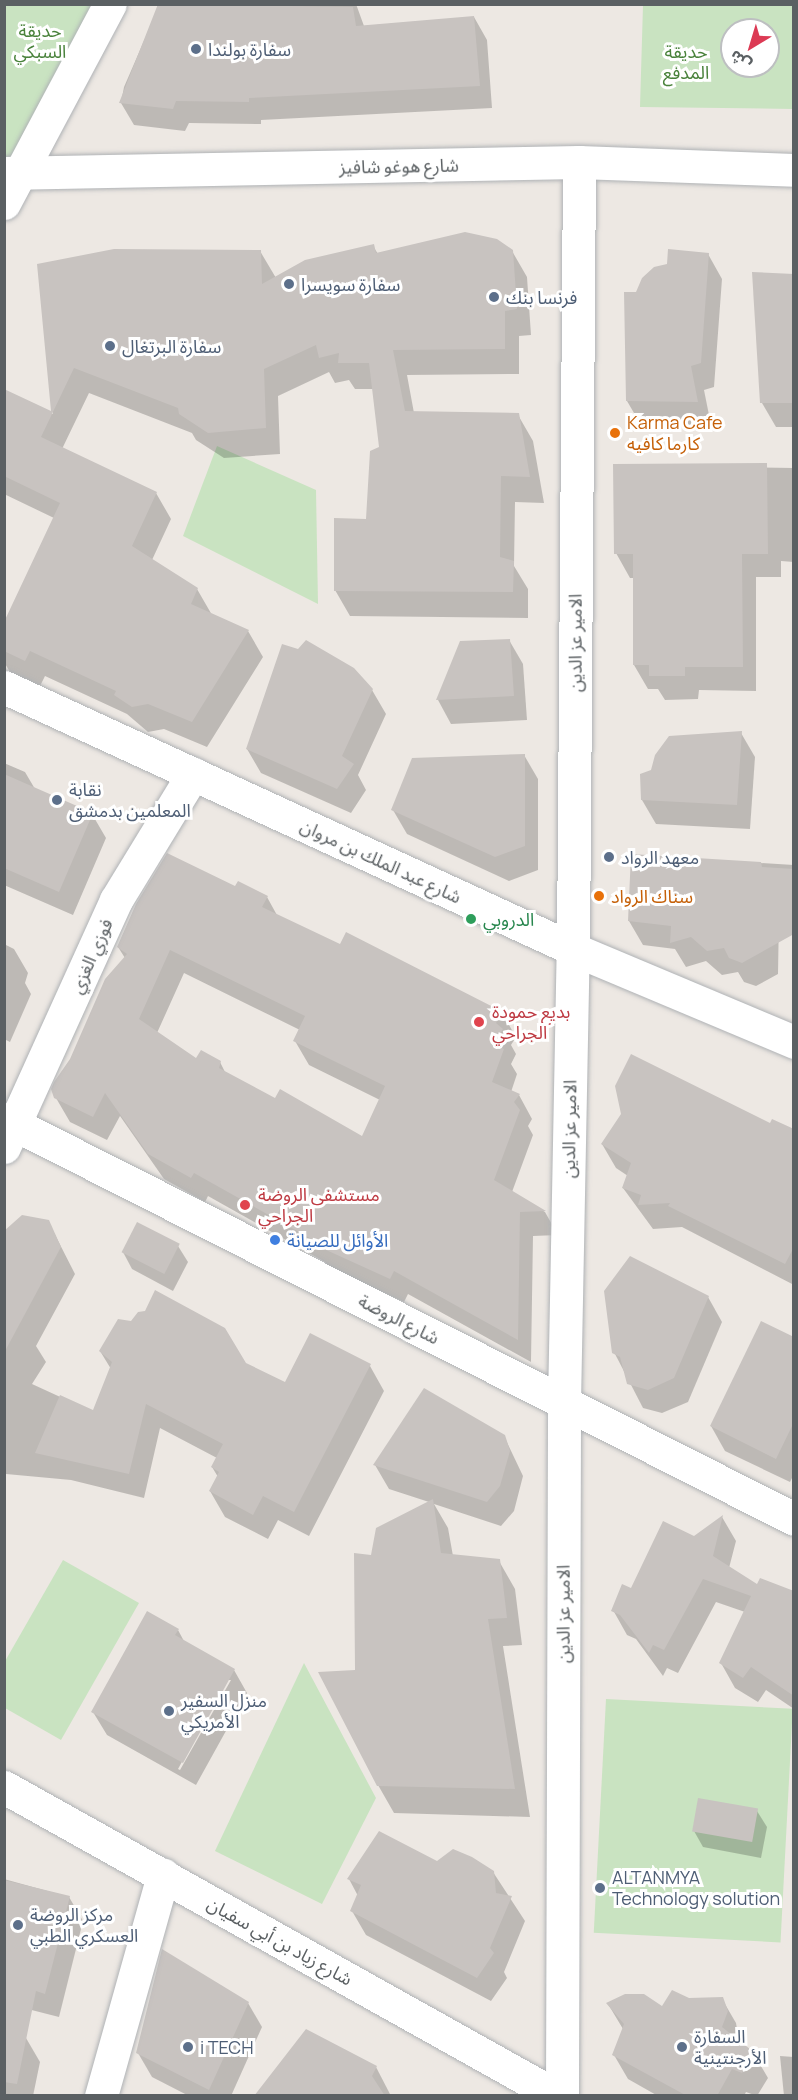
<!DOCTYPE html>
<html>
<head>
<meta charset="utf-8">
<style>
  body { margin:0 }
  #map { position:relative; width:798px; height:2100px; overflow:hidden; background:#ede8e3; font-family:Manrope,"Noto Sans Arabic",sans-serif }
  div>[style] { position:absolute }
  .green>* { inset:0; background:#c9e3c1; transform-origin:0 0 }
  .shadow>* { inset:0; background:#0003 }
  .building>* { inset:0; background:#c8c3c0; transform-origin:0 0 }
  .roads { filter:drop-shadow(0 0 2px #afb2b5) drop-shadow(0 0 2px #afb2b5) }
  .minor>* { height:33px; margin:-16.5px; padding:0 16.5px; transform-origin:16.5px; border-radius:16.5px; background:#fff }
  .tertiary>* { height:33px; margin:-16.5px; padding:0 16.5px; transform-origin:16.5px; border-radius:16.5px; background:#fff }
  .secondary>* { height:33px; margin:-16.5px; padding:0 16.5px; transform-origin:16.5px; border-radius:16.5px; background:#fff }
  .dots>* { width:16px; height:16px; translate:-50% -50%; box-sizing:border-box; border:3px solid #fff; border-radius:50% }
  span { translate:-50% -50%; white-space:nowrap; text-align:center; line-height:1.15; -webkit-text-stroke:6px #fff; paint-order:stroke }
  .park-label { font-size:18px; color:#49823b }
  .service-label { font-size:18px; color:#4e5e75 }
  .left { translate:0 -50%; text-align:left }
  .street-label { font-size:18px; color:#5b6063 }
  .food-label { font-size:18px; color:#c56008 }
  .leisure-label { font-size:18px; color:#27864d }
  .health-label { font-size:18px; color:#be3a42 }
  .shop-label { font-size:18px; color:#366cbe }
  .frame { position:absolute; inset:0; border:6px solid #5b6063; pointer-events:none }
  .north { position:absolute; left:720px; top:18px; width:60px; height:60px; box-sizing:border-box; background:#fff; border:2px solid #bdbfc1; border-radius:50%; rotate:218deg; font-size:16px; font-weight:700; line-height:24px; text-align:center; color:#5b6063 }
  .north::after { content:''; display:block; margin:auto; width:21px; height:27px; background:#dc3a54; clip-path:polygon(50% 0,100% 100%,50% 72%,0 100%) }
</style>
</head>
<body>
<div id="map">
  <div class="green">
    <div style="clip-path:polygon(5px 5px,101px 5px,19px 160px,5px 161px)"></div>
    <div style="clip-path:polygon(evenodd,643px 5px,793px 5px,793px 109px,640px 107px,643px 5px,732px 30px,768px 30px,768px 66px,732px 66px,732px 30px)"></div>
    <div style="clip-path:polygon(217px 446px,316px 490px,318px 604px,183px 536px)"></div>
    <div style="clip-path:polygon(63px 1560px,139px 1603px,61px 1740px,5px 1708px,4px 1663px)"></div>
    <div style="clip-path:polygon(304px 1663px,376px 1798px,322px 1904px,215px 1851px)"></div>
    <div style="left:606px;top:1699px;width:187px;height:234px;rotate:3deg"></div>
  </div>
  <div class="shadow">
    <div style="clip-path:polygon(160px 4px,356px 4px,364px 26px,474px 17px,487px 40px,492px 108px,261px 120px,261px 124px,189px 123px,185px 131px,134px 125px,121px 103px,124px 87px)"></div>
    <div style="clip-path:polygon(373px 246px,378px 254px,512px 251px,527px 277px,531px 335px,519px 336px,519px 374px,407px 375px,414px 413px,518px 415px,533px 441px,544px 503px,515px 502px,514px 566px,528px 589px,528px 618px,350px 616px,335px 590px,367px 520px,381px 448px,374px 389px,355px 389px,349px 380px,335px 383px,329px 372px,278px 396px,280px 454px,224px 458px,196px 440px,192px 433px,89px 393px,62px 449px,156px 493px,171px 519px,152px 560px,197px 589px,212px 615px,248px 631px,263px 657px,207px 747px,164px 729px,148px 732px,127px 714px,45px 676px,40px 686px,10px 672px,4px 662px,4px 625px,54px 518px,4px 494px,4px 391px,53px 414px,39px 265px,260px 251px,276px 278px)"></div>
    <div style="clip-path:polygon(708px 254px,722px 279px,714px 387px,704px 390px,711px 425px,641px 425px,627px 401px,637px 293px)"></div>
    <div style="clip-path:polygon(794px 276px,794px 427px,776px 427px,762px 403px)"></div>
    <div style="clip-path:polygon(615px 465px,794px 468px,794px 562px,781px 561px,781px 577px,756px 577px,756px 691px,699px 690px,698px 699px,665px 700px,658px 689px,648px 689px,634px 665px,634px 578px,630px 578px,616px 553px)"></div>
    <div style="clip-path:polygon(509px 640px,523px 664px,527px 720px,451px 724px,438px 700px,461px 643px)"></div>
    <div style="clip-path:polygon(372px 690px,386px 714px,358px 775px,366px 790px,351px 813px,261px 773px,247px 749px)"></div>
    <div style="clip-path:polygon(741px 733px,755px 757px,750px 829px,656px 824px,642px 800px)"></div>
    <div style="clip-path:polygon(524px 755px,538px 779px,538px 870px,509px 881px,407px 834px,393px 810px)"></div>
    <div style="clip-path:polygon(4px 763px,25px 772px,35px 789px,92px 814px,106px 838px,73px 915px,4px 885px)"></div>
    <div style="clip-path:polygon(633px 855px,794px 865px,794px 915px,779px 916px,778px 974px,756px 986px,744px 982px,738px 972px,722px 975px,706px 961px,686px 967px,675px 949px,643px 945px,629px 921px)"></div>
    <div style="clip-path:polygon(evenodd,236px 888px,267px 897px,278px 917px,341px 946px,347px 934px,502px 1013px,516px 1037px,511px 1045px,516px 1054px,511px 1064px,517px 1074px,511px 1092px,519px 1095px,532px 1119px,528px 1126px,533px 1135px,512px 1192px,545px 1212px,558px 1235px,533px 1236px,531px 1362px,408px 1294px,404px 1302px,329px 1268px,325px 1262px,208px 1196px,205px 1202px,164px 1179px,120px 1116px,107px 1140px,70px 1122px,56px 1098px,125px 958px,118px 947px,236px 888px,184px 973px,300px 1030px,295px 1041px,309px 1065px,380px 1100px,363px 1138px,276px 1100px,226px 1074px,220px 1062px,196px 1060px,157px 1033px,184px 973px)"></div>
    <div style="clip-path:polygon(4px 944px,14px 949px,28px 973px,25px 983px,31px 994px,10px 1042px,4px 1039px)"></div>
    <div style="clip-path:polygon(770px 1125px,794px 1131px,794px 1285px,682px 1227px,653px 1229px,623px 1188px,628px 1176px,616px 1168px,602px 1144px)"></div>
    <div style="clip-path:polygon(48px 1221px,75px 1274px,36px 1346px,46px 1362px,32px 1384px,93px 1412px,111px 1369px,100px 1351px,245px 1364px,286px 1384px,370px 1366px,384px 1391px,309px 1536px,278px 1520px,268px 1539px,225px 1517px,210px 1491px,218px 1477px,212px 1467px,217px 1458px,160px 1428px,144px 1498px,71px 1480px,6px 1474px,4px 1477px,4px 1228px,7px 1231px)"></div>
    <div style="clip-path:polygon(178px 1246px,188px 1262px,173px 1291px,132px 1269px,123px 1252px)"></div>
    <div style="clip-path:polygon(631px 1258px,708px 1297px,722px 1322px,688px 1402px,662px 1413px,643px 1408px,614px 1352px)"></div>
    <div style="clip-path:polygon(794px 1344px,794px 1474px,790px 1482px,725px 1451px,711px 1426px)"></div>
    <div style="clip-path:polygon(504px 1436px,523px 1476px,514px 1511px,501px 1526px,434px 1504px,448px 1528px,453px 1556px,499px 1561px,515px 1589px,522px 1645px,503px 1646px,530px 1817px,394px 1813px,378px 1785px,356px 1672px,372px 1557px,429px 1502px,389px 1489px,375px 1465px)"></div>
    <div style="clip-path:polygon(722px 1517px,736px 1541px,729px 1568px,758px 1586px,794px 1592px,794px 1709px,766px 1690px,758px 1702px,735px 1688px,721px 1663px,745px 1612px,716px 1602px,678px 1673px,667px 1668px,663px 1676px,636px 1639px,627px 1635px,613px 1610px,631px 1590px)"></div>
    <div style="clip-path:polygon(evenodd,178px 1630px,185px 1643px,234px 1670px,247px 1693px,196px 1785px,107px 1735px,93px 1712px,178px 1630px,227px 1680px,231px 1680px,180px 1770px,178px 1769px,227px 1680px)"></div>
    <div style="clip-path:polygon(757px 1811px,767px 1827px,761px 1858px,703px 1847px,694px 1831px)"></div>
    <div style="clip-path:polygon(437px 1863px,493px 1872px,525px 1921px,504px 1972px,507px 1978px,491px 2001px,366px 1935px,352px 1911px,358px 1896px,349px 1879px)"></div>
    <div style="clip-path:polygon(4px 1879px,69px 1897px,83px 1921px,59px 2017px,4px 2003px)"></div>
    <div style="clip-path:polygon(163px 1951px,248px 2003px,262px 2027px,231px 2096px,189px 2096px,152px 2077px,138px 2053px)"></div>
    <div style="clip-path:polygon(722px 1999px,736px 2023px,739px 2041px,754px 2054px,768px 2078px,757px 2096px,746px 2092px,744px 2096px,658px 2096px,628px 2079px,614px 2055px,623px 2029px,608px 2004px,662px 2008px,689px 2000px)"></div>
    <div style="clip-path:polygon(4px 2034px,26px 2038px,40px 2062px,33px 2096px,4px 2096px)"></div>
    <div style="clip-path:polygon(780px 2056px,794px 2057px,794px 2096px,784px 2096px)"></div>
    <div style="clip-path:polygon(376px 2067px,391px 2096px,255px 2096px)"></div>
  </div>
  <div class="building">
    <div style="clip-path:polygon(158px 4px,353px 7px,356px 26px,474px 16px,480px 86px,249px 98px,249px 102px,176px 101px,173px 109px,119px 103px)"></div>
    <div style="clip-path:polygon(465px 232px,497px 239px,513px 250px,517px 309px,505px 311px,505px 349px,393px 350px,405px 411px,519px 413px,530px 477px,501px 476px,500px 557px,514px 561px,513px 592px,334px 591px,334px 518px,366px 519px,370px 451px,379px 447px,369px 363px,338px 363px,339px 353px,319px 358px,316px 345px,264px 369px,266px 428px,208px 433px,179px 414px,178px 408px,74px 368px,41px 437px,157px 492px,132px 546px,198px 588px,191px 604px,249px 630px,192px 722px,148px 704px,132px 707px,114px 695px,116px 691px,30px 651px,25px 661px,4px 651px,4px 622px,60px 503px,4px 476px,4px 389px,51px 411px,37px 264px,114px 249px,261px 250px,262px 284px,305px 260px,374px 244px,376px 253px)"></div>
    <div style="clip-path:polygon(668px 249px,709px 253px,701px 363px,691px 366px,698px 402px,626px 401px,624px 292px,636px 292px,642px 278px,654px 267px,667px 264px)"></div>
    <div style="clip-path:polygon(752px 272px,794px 274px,794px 403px,760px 403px)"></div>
    <div style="clip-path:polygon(767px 463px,768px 554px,742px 554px,743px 667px,685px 667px,685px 676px,649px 676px,649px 665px,633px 665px,633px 554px,614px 554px,613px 464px)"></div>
    <div style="clip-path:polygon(510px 639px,514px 696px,436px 700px,460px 641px)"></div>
    <div style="clip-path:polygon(306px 640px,354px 668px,373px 689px,342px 756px,354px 764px,337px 789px,246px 749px,282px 644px,298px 649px)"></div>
    <div style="clip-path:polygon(742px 731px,737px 805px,641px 800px,640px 774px,651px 770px,655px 755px,669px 736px)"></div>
    <div style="clip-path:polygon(525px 754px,525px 846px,495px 857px,391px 810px,412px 758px)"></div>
    <div style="clip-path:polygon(4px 774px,93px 813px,59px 892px,4px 868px)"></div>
    <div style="clip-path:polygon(evenodd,167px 853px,235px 886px,238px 881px,268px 896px,262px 907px,340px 944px,346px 932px,503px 1012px,496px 1023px,503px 1029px,494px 1044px,504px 1049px,492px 1082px,520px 1094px,514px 1102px,520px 1110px,494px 1180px,546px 1211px,520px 1212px,518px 1340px,394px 1271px,390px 1279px,313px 1244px,315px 1241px,194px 1173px,191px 1178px,148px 1154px,105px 1093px,93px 1117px,54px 1098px,51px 1089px,54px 1082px,70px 1059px,105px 979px,127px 954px,117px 947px,136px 904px,167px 853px,170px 950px,305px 1016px,293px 1041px,385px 1086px,362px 1136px,280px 1089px,275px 1098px,219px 1068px,221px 1061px,201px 1050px,196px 1058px,139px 1019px,170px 950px)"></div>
    <div style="clip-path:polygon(631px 854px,761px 862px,762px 867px,794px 869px,794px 934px,742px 963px,729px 958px,724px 948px,707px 951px,691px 937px,670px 943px,671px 926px,628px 921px)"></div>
    <div style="clip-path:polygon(631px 1054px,770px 1123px,772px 1119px,794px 1129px,794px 1247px,785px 1264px,668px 1206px,670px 1203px,638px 1205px,641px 1195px,622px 1188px,631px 1163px,601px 1144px,621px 1114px,615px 1086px)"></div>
    <div style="clip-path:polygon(22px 1215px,49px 1220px,61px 1247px,4px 1353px,4px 1231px)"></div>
    <div style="left:137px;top:1222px;width:48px;height:34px;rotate:27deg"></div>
    <div style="clip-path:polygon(630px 1256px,709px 1296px,674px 1378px,648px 1390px,627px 1384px,620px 1357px,612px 1353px,604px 1291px)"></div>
    <div style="clip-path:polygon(155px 1290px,225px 1328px,246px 1363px,285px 1382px,310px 1333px,371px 1364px,294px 1512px,263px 1496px,253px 1515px,209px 1491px,219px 1472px,211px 1467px,223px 1444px,146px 1404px,129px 1474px,35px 1453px,60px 1395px,93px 1410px,112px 1362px,99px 1351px,118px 1319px,131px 1321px,138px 1312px,145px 1311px)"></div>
    <div style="clip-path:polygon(761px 1321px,794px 1337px,794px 1422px,776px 1459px,710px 1426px)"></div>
    <div style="clip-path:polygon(424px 1388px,505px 1435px,510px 1451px,500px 1486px,487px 1502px,373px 1465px)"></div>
    <div style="clip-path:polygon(433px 1499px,441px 1553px,500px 1559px,507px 1618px,488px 1619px,515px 1789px,377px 1786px,318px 1672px,355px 1670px,354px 1553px,371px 1555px,376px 1528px)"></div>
    <div style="clip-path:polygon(723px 1515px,713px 1556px,757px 1584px,760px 1578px,794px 1591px,794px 1696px,751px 1667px,743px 1678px,719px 1663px,751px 1596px,703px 1579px,664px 1650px,653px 1645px,649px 1653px,620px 1615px,611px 1611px,622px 1584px,631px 1588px,663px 1521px,694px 1536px)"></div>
    <div style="clip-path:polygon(147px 1611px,179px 1629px,175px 1635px,235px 1669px,183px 1763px,91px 1712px)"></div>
    <div style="left:698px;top:1798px;width:61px;height:34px;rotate:10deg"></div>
    <div style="clip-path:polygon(379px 1831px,437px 1861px,453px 1849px,472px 1857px,494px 1871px,496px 1893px,512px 1896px,490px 1948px,494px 1953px,477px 1978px,350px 1911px,361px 1885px,347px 1879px)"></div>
    <div style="clip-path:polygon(4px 1880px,70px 1896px,45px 1994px,36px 1991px,17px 2084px,4px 2082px)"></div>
    <div style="clip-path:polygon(162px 1949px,249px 2002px,209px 2090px,136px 2053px)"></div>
    <div style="clip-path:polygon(672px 1990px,689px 1998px,723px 1997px,728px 2011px,722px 2027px,755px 2053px,742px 2073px,732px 2069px,717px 2096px,687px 2096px,612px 2055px,624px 2024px,606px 2003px,625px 1994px,644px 1994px,662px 2006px)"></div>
    <div style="clip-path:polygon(306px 2029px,377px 2066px,372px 2076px,385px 2096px,254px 2096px)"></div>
  </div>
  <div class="roads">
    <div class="minor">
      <div style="left:4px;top:203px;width:225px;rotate:-62deg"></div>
      <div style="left:4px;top:1119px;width:885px;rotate:26.85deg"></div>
      <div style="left:4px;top:1147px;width:271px;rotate:-65.6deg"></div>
      <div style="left:116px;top:900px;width:148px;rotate:-58.6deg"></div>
      <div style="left:101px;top:2096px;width:230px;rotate:-74.3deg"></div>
      <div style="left:562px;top:2096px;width:693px;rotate:-89.83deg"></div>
      <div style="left:564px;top:1403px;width:454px;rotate:-88.9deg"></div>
      <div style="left:573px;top:949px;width:787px;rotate:-89.56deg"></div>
    </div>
    <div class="tertiary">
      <div style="left:4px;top:687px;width:626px;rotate:24.72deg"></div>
      <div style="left:573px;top:949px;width:240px;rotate:22.8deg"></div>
      <div style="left:4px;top:1787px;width:633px;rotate:29.2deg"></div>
    </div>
    <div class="secondary">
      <div style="left:4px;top:173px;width:575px;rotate:-1.1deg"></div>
      <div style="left:579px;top:162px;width:215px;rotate:2.1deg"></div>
    </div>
  </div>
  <div class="dots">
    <div style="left:196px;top:49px;background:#5c6f8a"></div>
    <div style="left:289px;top:284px;background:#5c6f8a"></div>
    <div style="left:494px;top:297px;background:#5c6f8a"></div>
    <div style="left:110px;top:346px;background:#5c6f8a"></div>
    <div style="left:615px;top:433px;background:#e8710a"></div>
    <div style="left:57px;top:800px;background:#5c6f8a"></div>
    <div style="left:609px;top:857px;background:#5c6f8a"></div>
    <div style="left:599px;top:896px;background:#e8710a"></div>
    <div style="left:471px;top:919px;background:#2e9e5b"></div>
    <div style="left:479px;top:1022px;background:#e0444e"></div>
    <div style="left:245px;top:1205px;background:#e0444e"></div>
    <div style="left:275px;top:1240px;background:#3f7fe0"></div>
    <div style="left:169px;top:1711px;background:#5c6f8a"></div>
    <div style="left:600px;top:1888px;background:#5c6f8a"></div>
    <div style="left:18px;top:1925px;background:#5c6f8a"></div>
    <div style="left:188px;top:2047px;background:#5c6f8a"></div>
    <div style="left:682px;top:2047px;background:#5c6f8a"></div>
  </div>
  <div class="park-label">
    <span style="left:40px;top:41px">حديقة<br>السبكي</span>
    <span style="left:686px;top:62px">حديقة<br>المدفع</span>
  </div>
  <div class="service-label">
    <span class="left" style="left:208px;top:49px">سفارة بولندا</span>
    <span class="left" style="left:301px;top:284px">سفارة سويسرا</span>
    <span class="left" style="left:506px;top:297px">فرنسا بنك</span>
    <span class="left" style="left:122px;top:346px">سفارة البرتغال</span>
    <span class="left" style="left:69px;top:800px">نقابة<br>المعلمين بدمشق</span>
    <span class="left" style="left:621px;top:857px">معهد الرواد</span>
    <span class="left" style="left:181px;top:1711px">منزل السفير<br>الأمريكي</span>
    <span class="left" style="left:612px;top:1888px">ALTANMYA<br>Technology solution</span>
    <span class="left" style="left:30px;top:1925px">مركز الروضة<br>العسكري الطبي</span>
    <span class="left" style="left:694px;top:2047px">السفارة<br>الأرجنتينية</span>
    <span class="left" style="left:200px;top:2047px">i TECH</span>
  </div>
  <div class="street-label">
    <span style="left:399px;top:166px;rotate:-1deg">شارع هوغو شافيز</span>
    <span style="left:575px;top:643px;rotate:-90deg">الامير عز الدين</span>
    <span style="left:381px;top:861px;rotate:25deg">شارع عبد الملك بن مروان</span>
    <span style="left:91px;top:956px;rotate:-66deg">فوزي الغزي</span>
    <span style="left:569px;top:1129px;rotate:-89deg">الامير عز الدين</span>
    <span style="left:399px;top:1319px;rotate:27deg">شارع الروضة</span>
    <span style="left:563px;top:1614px;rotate:-90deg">الامير عز الدين</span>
    <span style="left:280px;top:1941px;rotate:29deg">شارع زياد بن أبي سفيان</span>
  </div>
  <div class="food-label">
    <span class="left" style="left:627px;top:433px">Karma Cafe<br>كارما كافيه</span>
    <span class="left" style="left:611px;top:896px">سناك الرواد</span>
  </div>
  <div class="leisure-label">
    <span class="left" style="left:483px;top:919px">الدروبي</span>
  </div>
  <div class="health-label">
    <span class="left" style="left:492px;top:1022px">بديع حمودة<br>الجراحي</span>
    <span class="left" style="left:258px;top:1205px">مستشفى الروضة<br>الجراحي</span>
  </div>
  <div class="shop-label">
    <span class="left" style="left:287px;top:1240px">الأوائل للصيانة</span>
  </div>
  <div class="frame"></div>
  <div class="north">ش</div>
</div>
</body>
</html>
